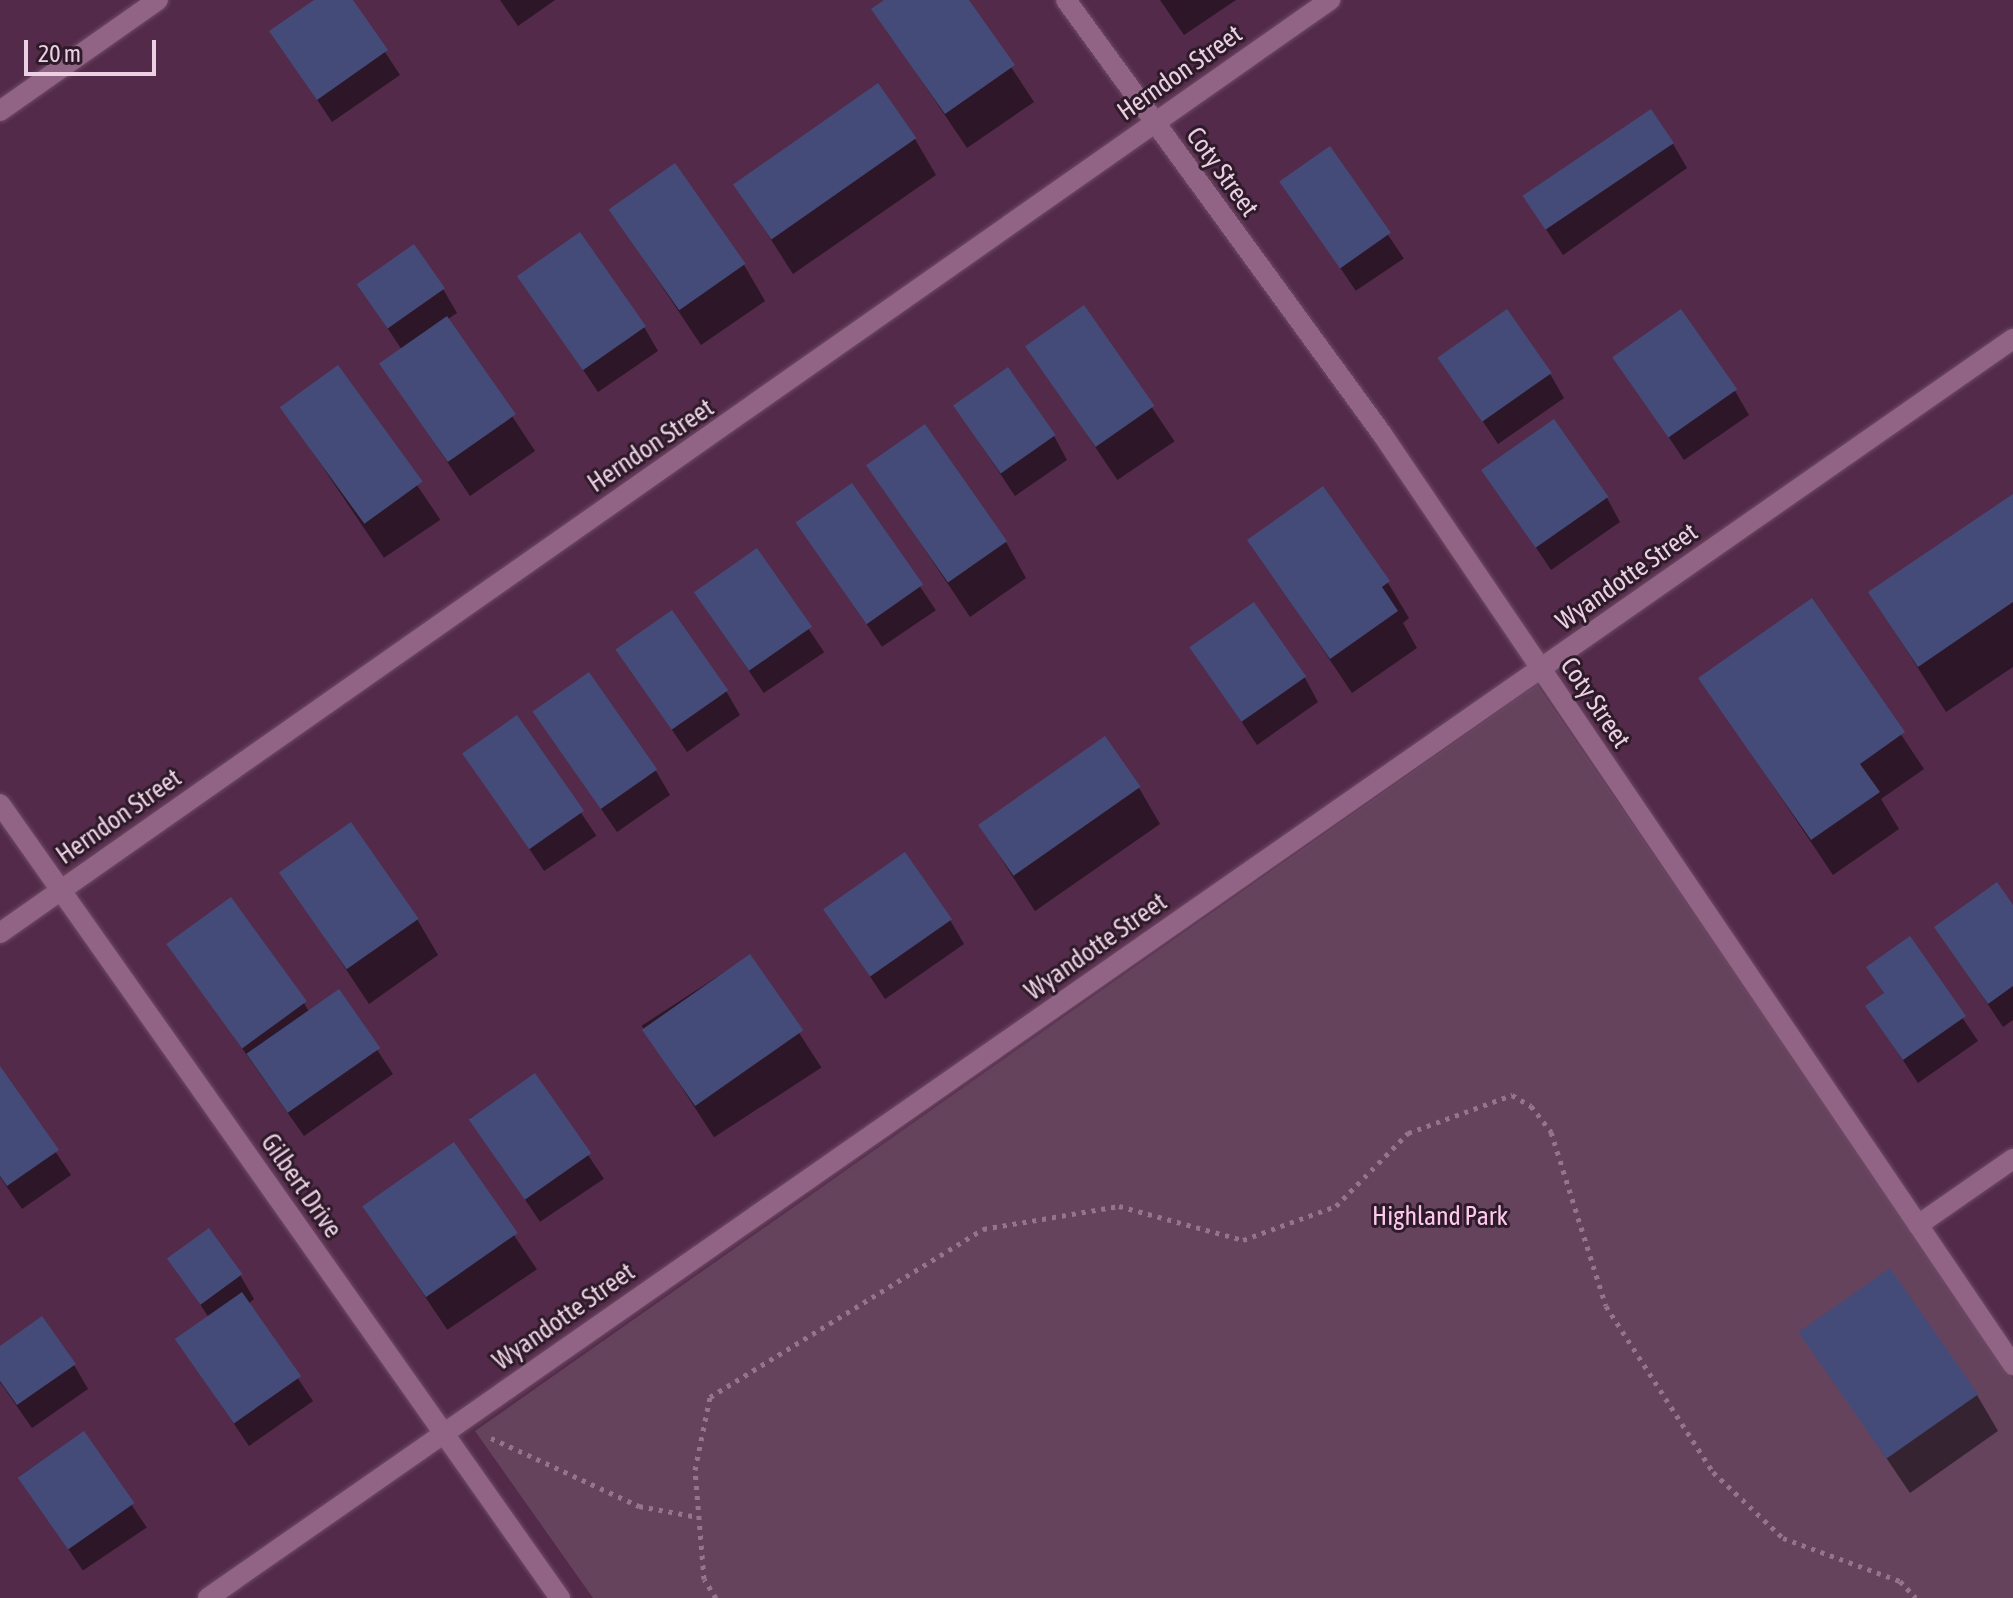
<!DOCTYPE html>
<html>
<head>
<meta charset="utf-8">
<style>
  body { margin:0 }
  #map { position:relative; width:2013px; height:1598px; overflow:hidden; background:#532a49; font-family:"Asap Condensed",sans-serif }
  div>[style] { position:absolute }
  .green>* { inset:0; background:#66435d }
  .shadow>* { inset:0; background:#0007; transform-origin:0 0 }
  .building>* { inset:0; background:#454b79; transform-origin:0 0 }
  .path>* { height:5px; margin-top:-2.5px; transform-origin:0; background:repeating-linear-gradient(90deg,#97748e 0 4px,transparent 0 10px) }
  .roads { filter:drop-shadow(0 0 2px #6d4a65) drop-shadow(0 0 2px #6d4a65) }
  .street>* { height:20px; margin:-10px; padding:0 10px; transform-origin:10px; border-radius:10px; background:#916384 }
  .secondary>* { height:20px; margin:-10px; padding:0 10px; transform-origin:10px; border-radius:10px; background:#916384 }
  span { translate:-50% -50%; white-space:nowrap; text-align:center; line-height:1.15; -webkit-text-stroke:6px #2e1b29; paint-order:stroke }
  .street-label { font-size:26px; color:#ebd0e3 }
  .park-label { font-size:26px; color:#fec9ee }
  .scale { position:absolute; left:24px; top:40px; width:132px; height:36px; box-sizing:border-box; border:4px solid #ebd0e3; border-top:0; padding-left:10px; font-size:24px; line-height:28px; white-space:nowrap; color:#ebd0e3; -webkit-text-stroke:6px #2e1b29; paint-order:stroke }
</style>
</head>
<body>
<div id="map">
  <div class="green">
    <div style="clip-path:polygon(1537px 684px,2013px 1379px,2013px 1598px,593px 1598px,475px 1431px)"></div>
  </div>
  <div class="shadow">
    <div style="clip-path:polygon(317px 0,351px 0,400px 75px,332px 122px,272px 32px)"></div>
    <div style="clip-path:polygon(500px 0,555px 0,518px 26px)"></div>
    <div style="clip-path:polygon(888px 0,967px 0,1034px 102px,967px 148px,874px 10px)"></div>
    <div style="clip-path:polygon(1160px 0,1236px 0,1184px 35px)"></div>
    <div style="clip-path:polygon(915px 139px,936px 175px,793px 274px,736px 185px)"></div>
    <div style="clip-path:polygon(1673px 144px,1687px 168px,1563px 255px,1526px 199px)"></div>
    <div style="left:1330px;top:149px;width:132px;height:58px;rotate:56deg"></div>
    <div style="clip-path:polygon(611px 210px,744px 265px,765px 301px,701px 345px)"></div>
    <div style="clip-path:polygon(520px 276px,644px 327px,658px 351px,598px 392px)"></div>
    <div style="clip-path:polygon(359px 285px,443px 289px,457px 313px,448px 319px,535px 451px,470px 496px,382px 364px,402px 350px)"></div>
    <div style="left:1084px;top:307px;width:162px;height:69px;rotate:56deg"></div>
    <div style="clip-path:polygon(1615px 357px,1735px 391px,1749px 415px,1684px 460px)"></div>
    <div style="clip-path:polygon(1440px 358px,1550px 374px,1564px 398px,1498px 444px)"></div>
    <div style="left:338px;top:368px;width:183px;height:68px;rotate:56deg"></div>
    <div style="clip-path:polygon(955px 406px,1054px 436px,1067px 460px,1015px 496px)"></div>
    <div style="clip-path:polygon(869px 466px,1006px 542px,1026px 578px,970px 617px)"></div>
    <div style="clip-path:polygon(1484px 470px,1607px 498px,1620px 522px,1551px 570px)"></div>
    <div style="left:852px;top:486px;width:150px;height:65px;rotate:56deg"></div>
    <div style="clip-path:polygon(1323px 489px,1388px 583px,1409px 618px,1403px 623px,1417px 648px,1352px 693px,1250px 541px)"></div>
    <div style="clip-path:polygon(2013px 496px,2013px 667px,1946px 712px,1870px 593px)"></div>
    <div style="left:756px;top:551px;width:122px;height:73px;rotate:56deg"></div>
    <div style="clip-path:polygon(1812px 601px,1924px 769px,1881px 799px,1899px 829px,1833px 875px,1701px 678px)"></div>
    <div style="clip-path:polygon(1192px 647px,1305px 678px,1318px 702px,1257px 745px)"></div>
    <div style="clip-path:polygon(618px 650px,726px 691px,740px 715px,687px 752px)"></div>
    <div style="clip-path:polygon(535px 712px,656px 771px,670px 795px,617px 832px)"></div>
    <div style="left:517px;top:718px;width:142px;height:63px;rotate:56deg"></div>
    <div style="clip-path:polygon(1139px 788px,1160px 824px,1035px 911px,980px 826px)"></div>
    <div style="clip-path:polygon(282px 873px,417px 919px,438px 955px,369px 1004px)"></div>
    <div style="clip-path:polygon(2013px 909px,2013px 1020px,2003px 1027px,1936px 927px)"></div>
    <div style="clip-path:polygon(826px 910px,950px 920px,964px 944px,885px 999px)"></div>
    <div style="clip-path:polygon(1909px 939px,1978px 1041px,1918px 1083px,1868px 1007px,1885px 995px,1869px 967px)"></div>
    <div style="clip-path:polygon(168px 943px,304px 1003px,309px 1012px,339px 992px,393px 1074px,304px 1136px)"></div>
    <div style="left:749px;top:956px;width:133px;height:128px;rotate:57deg"></div>
    <div style="clip-path:polygon(0 1069px,71px 1175px,22px 1209px,0 1177px)"></div>
    <div style="left:534px;top:1075px;width:125px;height:77px;rotate:56deg"></div>
    <div style="left:453px;top:1145px;width:150px;height:108px;rotate:56deg"></div>
    <div style="clip-path:polygon(170px 1258px,240px 1275px,254px 1299px,248px 1304px,313px 1401px,249px 1446px,177px 1340px,209px 1318px)"></div>
    <div style="clip-path:polygon(1801px 1332px,1977px 1395px,1998px 1431px,1910px 1493px)"></div>
    <div style="clip-path:polygon(0 1348px,74px 1365px,88px 1389px,32px 1428px,0 1382px)"></div>
    <div style="left:83px;top:1433px;width:114px;height:77px;rotate:56deg"></div>
  </div>
  <div class="building">
    <div style="clip-path:polygon(314px 0,353px 0,388px 50px,317px 100px,269px 31px)"></div>
    <div style="clip-path:polygon(884px 0,969px 0,1015px 65px,945px 114px,871px 9px)"></div>
    <div style="left:878px;top:83px;width:67px;height:177px;rotate:55deg"></div>
    <div style="left:1651px;top:109px;width:41px;height:155px;rotate:56deg"></div>
    <div style="left:1330px;top:146px;width:106px;height:62px;rotate:55deg"></div>
    <div style="left:675px;top:163px;width:123px;height:81px;rotate:55deg"></div>
    <div style="left:580px;top:232px;width:115px;height:77px;rotate:55deg"></div>
    <div style="left:414px;top:244px;width:54px;height:70px;rotate:55deg"></div>
    <div style="left:1084px;top:305px;width:123px;height:72px;rotate:55deg"></div>
    <div style="left:1507px;top:309px;width:78px;height:85px;rotate:55deg"></div>
    <div style="left:1681px;top:309px;width:98px;height:84px;rotate:55deg"></div>
    <div style="left:447px;top:316px;width:120px;height:83px;rotate:55deg"></div>
    <div style="left:338px;top:365px;width:144px;height:72px;rotate:54deg"></div>
    <div style="left:1008px;top:367px;width:83px;height:67px;rotate:55deg"></div>
    <div style="left:1554px;top:419px;width:95px;height:89px;rotate:55deg"></div>
    <div style="left:925px;top:424px;width:143px;height:72px;rotate:55deg"></div>
    <div style="left:852px;top:483px;width:124px;height:69px;rotate:55deg"></div>
    <div style="clip-path:polygon(1323px 486px,1390px 581px,1382px 587px,1398px 611px,1330px 659px,1247px 540px)"></div>
    <div style="clip-path:polygon(2013px 494px,2013px 602px,1918px 667px,1868px 592px)"></div>
    <div style="left:757px;top:548px;width:96px;height:77px;rotate:55deg"></div>
    <div style="clip-path:polygon(1812px 598px,1905px 732px,1860px 764px,1880px 792px,1811px 840px,1698px 678px)"></div>
    <div style="left:1254px;top:602px;width:91px;height:79px;rotate:55deg"></div>
    <div style="left:672px;top:610px;width:98px;height:69px;rotate:55deg"></div>
    <div style="left:589px;top:672px;width:119px;height:69px;rotate:55deg"></div>
    <div style="left:517px;top:715px;width:117px;height:67px;rotate:55deg"></div>
    <div style="left:1105px;top:736px;width:62px;height:155px;rotate:55deg"></div>
    <div style="left:351px;top:822px;width:118px;height:88px;rotate:55deg"></div>
    <div style="left:905px;top:852px;width:82px;height:100px;rotate:55deg"></div>
    <div style="clip-path:polygon(1997px 882px,2013px 905px,2013px 986px,1988px 1004px,1934px 927px)"></div>
    <div style="left:231px;top:897px;width:129px;height:80px;rotate:54deg"></div>
    <div style="clip-path:polygon(1910px 936px,1966px 1016px,1903px 1060px,1865px 1006px,1884px 993px,1866px 967px)"></div>
    <div style="left:750px;top:954px;width:93px;height:132px;rotate:55deg"></div>
    <div style="left:339px;top:989px;width:72px;height:113px;rotate:55deg"></div>
    <div style="clip-path:polygon(0 1066px,59px 1150px,7px 1186px,0 1176px)"></div>
    <div style="left:535px;top:1073px;width:98px;height:81px;rotate:55deg"></div>
    <div style="left:454px;top:1142px;width:111px;height:112px;rotate:55deg"></div>
    <div style="left:209px;top:1228px;width:57px;height:52px;rotate:54deg"></div>
    <div style="left:1890px;top:1268px;width:154px;height:112px;rotate:55deg"></div>
    <div style="left:242px;top:1292px;width:103px;height:82px;rotate:55deg"></div>
    <div style="clip-path:polygon(42px 1316px,76px 1364px,17px 1405px,0 1381px,0 1346px)"></div>
    <div style="left:84px;top:1431px;width:88px;height:81px;rotate:55deg"></div>
  </div>
  <div class="path">
    <div style="left:491px;top:1438px;width:163px;rotate:24.7deg"></div>
    <div style="left:639px;top:1506px;width:60px;rotate:10.6deg"></div>
    <div style="left:716px;top:1598px;width:22px;rotate:-122deg"></div>
    <div style="left:704px;top:1579px;width:109px;rotate:-94.7deg"></div>
    <div style="left:695px;top:1470px;width:75px;rotate:-78.4deg"></div>
    <div style="left:710px;top:1397px;width:321px;rotate:-31.6deg"></div>
    <div style="left:983px;top:1229px;width:138px;rotate:-9.6deg"></div>
    <div style="left:1119px;top:1206px;width:129px;rotate:15.3deg"></div>
    <div style="left:1243px;top:1240px;width:99px;rotate:-20.1deg"></div>
    <div style="left:1336px;top:1206px;width:103px;rotate:-45.4deg"></div>
    <div style="left:1408px;top:1133px;width:111px;rotate:-20.1deg"></div>
    <div style="left:1512px;top:1095px;width:22px;rotate:30deg"></div>
    <div style="left:1531px;top:1106px;width:33px;rotate:52deg"></div>
    <div style="left:1551px;top:1132px;width:182px;rotate:72.5deg"></div>
    <div style="left:1606px;top:1306px;width:197px;rotate:57.2deg"></div>
    <div style="left:1713px;top:1472px;width:96px;rotate:43.3deg"></div>
    <div style="left:1783px;top:1538px;width:125px;rotate:20.2deg"></div>
    <div style="left:1900px;top:1581px;width:23px;rotate:47deg"></div>
  </div>
  <div class="roads">
    <div class="street">
      <div style="left:1066px;top:0;width:537px;rotate:53.94deg"></div>
      <div style="left:1382px;top:434px;width:1125px;rotate:55.87deg"></div>
      <div style="left:0;top:111px;width:193px;rotate:-35.1deg"></div>
      <div style="left:0;top:933px;width:1625px;rotate:-35.05deg"></div>
      <div style="left:1918px;top:1225px;width:116px;rotate:-34.8deg"></div>
      <div style="left:208px;top:1598px;width:2201px;rotate:-34.9deg"></div>
    </div>
    <div class="secondary">
      <div style="left:0;top:804px;width:972px;rotate:54.81deg"></div>
    </div>
  </div>
  <div class="street-label">
    <span style="left:1180px;top:73px;rotate:-35deg">Herndon Street</span>
    <span style="left:1222px;top:172px;rotate:54deg">Coty Street</span>
    <span style="left:651px;top:446px;rotate:-34deg">Herndon Street</span>
    <span style="left:1627px;top:577px;rotate:-35deg">Wyandotte Street</span>
    <span style="left:1595px;top:703px;rotate:56deg">Coty Street</span>
    <span style="left:119px;top:817px;rotate:-35deg">Herndon Street</span>
    <span style="left:1096px;top:947px;rotate:-35deg">Wyandotte Street</span>
    <span style="left:301px;top:1186px;rotate:55deg">Gilbert Drive</span>
    <span style="left:564px;top:1317px;rotate:-35deg">Wyandotte Street</span>
  </div>
  <div class="park-label">
    <span style="left:1440px;top:1217px">Highland Park</span>
  </div>
  <div class="scale">20 m</div>
</div>
</body>
</html>
